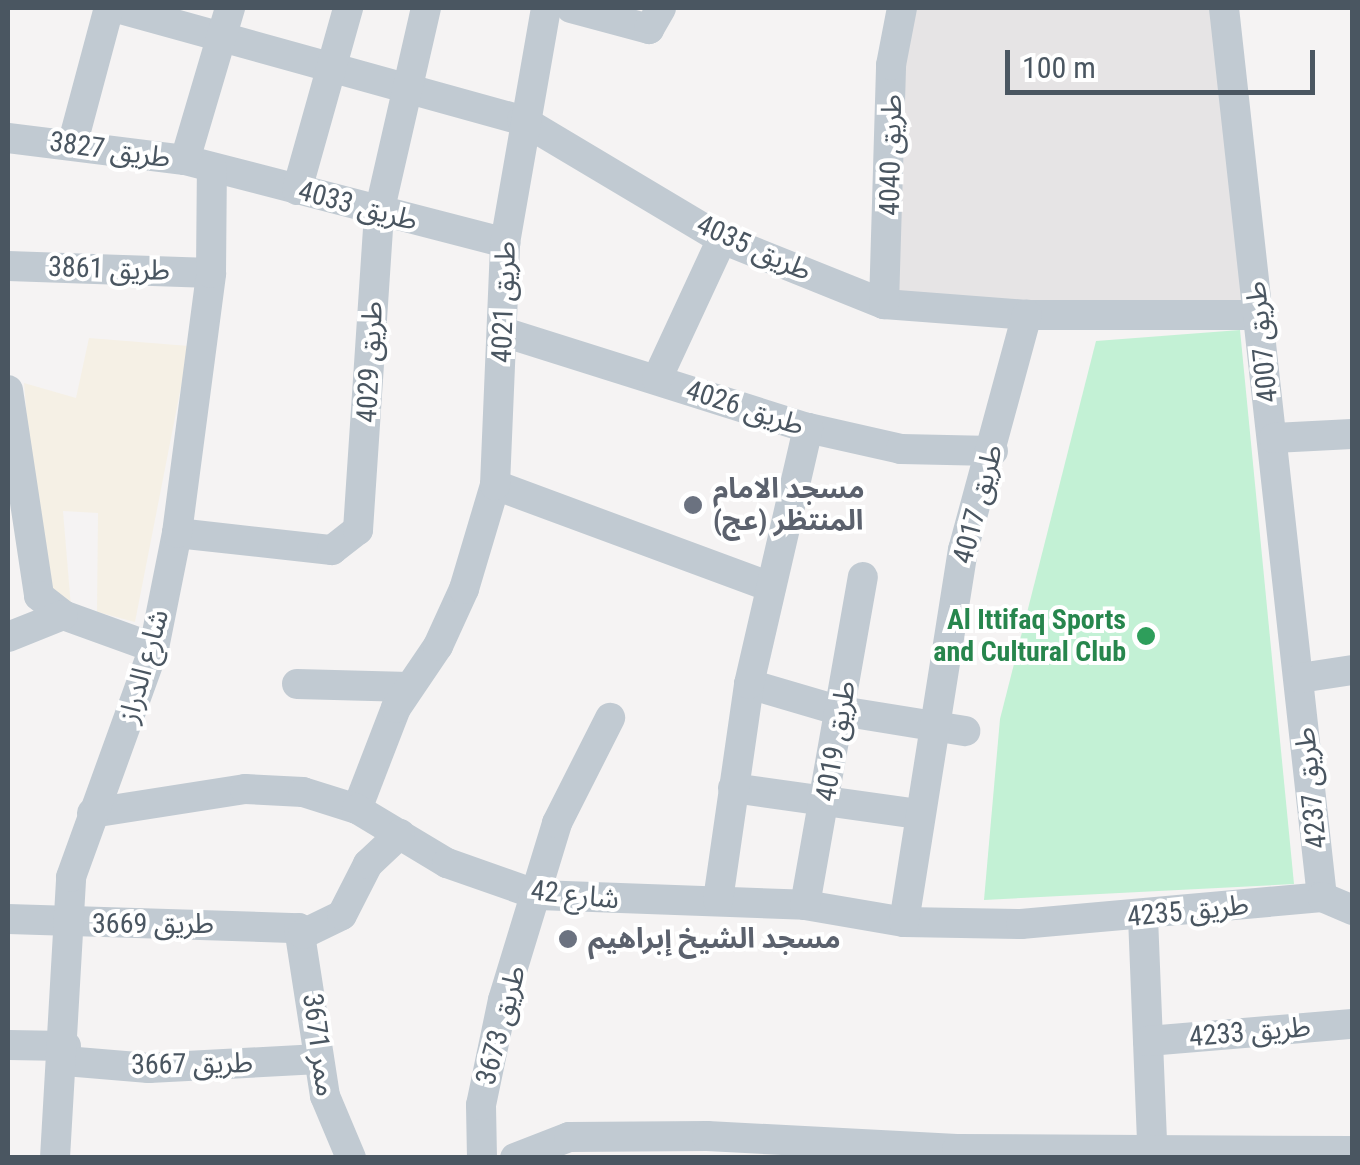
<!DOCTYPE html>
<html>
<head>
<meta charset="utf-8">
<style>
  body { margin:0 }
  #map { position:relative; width:1360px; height:1165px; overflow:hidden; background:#f5f3f3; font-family:"Roboto Condensed","Noto Sans Arabic",sans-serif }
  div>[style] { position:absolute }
  .education>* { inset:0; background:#e6e4e5 }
  .green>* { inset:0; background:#c3f1d5 }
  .sand>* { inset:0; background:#f5f0e5 }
  .minor>* { height:30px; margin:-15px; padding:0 15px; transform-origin:15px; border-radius:15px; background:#c1cad2 }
  .dots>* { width:28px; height:28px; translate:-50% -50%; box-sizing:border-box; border:5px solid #fff; border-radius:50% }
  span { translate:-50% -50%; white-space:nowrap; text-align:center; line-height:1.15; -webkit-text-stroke:8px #fff; paint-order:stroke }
  .street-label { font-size:28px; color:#4a5661 }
  .worship-label { font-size:28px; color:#5b616d; font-weight:700 }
  .left { translate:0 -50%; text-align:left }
  .leisure-label { font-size:28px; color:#27864d; font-weight:700 }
  .right { translate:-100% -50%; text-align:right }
  .frame { position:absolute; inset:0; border:10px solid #4a5661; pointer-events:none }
  .scale { position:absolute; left:1005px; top:50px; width:310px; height:45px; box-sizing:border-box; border:5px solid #4a5661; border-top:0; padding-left:12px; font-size:30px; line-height:35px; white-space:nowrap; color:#4a5661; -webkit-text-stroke:8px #fff; paint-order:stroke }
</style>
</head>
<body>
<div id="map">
  <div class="education">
    <div style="clip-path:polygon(902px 8px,1224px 8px,1258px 315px,884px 304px)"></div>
  </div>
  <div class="green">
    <div style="clip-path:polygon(1240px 330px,1294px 884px,984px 900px,1000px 719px,1096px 341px)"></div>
  </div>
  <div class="sand">
    <div style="clip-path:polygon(89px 338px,189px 346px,135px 622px,97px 612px,98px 513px,63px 511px,71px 607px,53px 596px,38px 562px,24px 383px,76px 398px)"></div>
  </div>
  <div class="minor">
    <div style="left:117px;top:8px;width:420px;rotate:15.5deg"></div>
    <div style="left:522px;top:120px;width:233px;rotate:30.8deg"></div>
    <div style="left:722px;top:239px;width:175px;rotate:21.9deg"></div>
    <div style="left:884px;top:304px;width:143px;rotate:4.4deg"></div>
    <div style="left:1027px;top:315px;width:231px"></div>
    <div style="left:571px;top:8px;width:81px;rotate:15.1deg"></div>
    <div style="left:649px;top:29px;width:24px;rotate:-60deg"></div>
    <div style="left:1224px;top:8px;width:894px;rotate:83.71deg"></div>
    <div style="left:8px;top:138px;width:178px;rotate:7.1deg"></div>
    <div style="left:185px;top:160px;width:331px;rotate:14.5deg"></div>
    <div style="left:73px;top:142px;width:139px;rotate:-75deg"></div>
    <div style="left:185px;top:160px;width:159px;rotate:-73.5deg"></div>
    <div style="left:297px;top:190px;width:189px;rotate:-74.3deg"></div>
    <div style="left:8px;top:266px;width:203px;rotate:2deg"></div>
    <div style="left:884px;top:304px;width:239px;rotate:-88.3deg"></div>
    <div style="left:891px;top:65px;width:58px;rotate:-79.1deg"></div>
    <div style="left:503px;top:332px;width:320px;rotate:17.5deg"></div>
    <div style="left:808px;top:428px;width:95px;rotate:12.7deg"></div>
    <div style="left:901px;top:449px;width:92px;rotate:1.2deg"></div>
    <div style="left:657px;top:379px;width:154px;rotate:-65.1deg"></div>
    <div style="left:8px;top:390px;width:208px;rotate:81.4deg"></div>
    <div style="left:39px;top:596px;width:31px;rotate:38deg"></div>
    <div style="left:63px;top:615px;width:97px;rotate:19.9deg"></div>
    <div style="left:1274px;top:438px;width:78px;rotate:-2.9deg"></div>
    <div style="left:495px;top:485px;width:291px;rotate:20.3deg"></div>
    <div style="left:177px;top:533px;width:156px;rotate:6.3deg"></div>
    <div style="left:332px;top:550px;width:33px;rotate:-38deg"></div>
    <div style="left:358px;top:530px;width:318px;rotate:-86.2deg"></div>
    <div style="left:379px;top:213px;width:210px;rotate:-77.1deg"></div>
    <div style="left:8px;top:637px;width:59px;rotate:-21.8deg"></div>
    <div style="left:1300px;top:678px;width:53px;rotate:-8.7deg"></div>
    <div style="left:297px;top:684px;width:112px;rotate:1.5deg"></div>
    <div style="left:749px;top:684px;width:96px;rotate:16.4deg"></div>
    <div style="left:841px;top:711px;width:126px;rotate:9.2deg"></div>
    <div style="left:733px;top:788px;width:186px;rotate:8deg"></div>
    <div style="left:357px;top:809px;width:108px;rotate:-68.9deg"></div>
    <div style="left:396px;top:708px;width:75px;rotate:-55.9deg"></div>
    <div style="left:438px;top:646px;width:63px;rotate:-65.5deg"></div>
    <div style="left:464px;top:589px;width:109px;rotate:-73.4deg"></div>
    <div style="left:495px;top:485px;width:242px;rotate:-87.6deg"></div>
    <div style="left:505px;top:243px;width:239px;rotate:-80.1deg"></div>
    <div style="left:92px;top:813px;width:155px;rotate:-8.9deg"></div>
    <div style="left:245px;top:789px;width:58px;rotate:3deg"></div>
    <div style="left:303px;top:792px;width:57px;rotate:17.5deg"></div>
    <div style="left:357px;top:809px;width:105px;rotate:31deg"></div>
    <div style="left:447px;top:863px;width:96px;rotate:19.4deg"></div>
    <div style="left:538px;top:895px;width:267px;rotate:2.1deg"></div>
    <div style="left:805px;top:905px;width:100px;rotate:9.7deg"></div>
    <div style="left:904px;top:922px;width:117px;rotate:1deg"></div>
    <div style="left:1021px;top:924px;width:302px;rotate:-5.1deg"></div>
    <div style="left:1322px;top:897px;width:33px;rotate:23deg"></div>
    <div style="left:718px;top:900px;width:218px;rotate:-81.8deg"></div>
    <div style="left:749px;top:684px;width:263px;rotate:-77deg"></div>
    <div style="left:805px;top:905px;width:333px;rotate:-80deg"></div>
    <div style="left:1143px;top:917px;width:227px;rotate:87.7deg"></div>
    <div style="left:8px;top:919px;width:291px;rotate:1.8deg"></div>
    <div style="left:299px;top:928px;width:170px;rotate:81.2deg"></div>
    <div style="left:325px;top:1096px;width:67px;rotate:67.2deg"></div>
    <div style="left:904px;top:922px;width:377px;rotate:-81deg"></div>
    <div style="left:963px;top:550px;width:244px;rotate:-74.8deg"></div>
    <div style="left:303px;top:934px;width:43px;rotate:-26deg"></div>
    <div style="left:342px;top:915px;width:57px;rotate:-63deg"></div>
    <div style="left:368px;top:864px;width:44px;rotate:-43.2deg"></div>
    <div style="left:1148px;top:1041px;width:205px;rotate:-4.8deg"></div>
    <div style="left:9px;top:1045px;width:57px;rotate:1deg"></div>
    <div style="left:65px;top:1061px;width:84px;rotate:4.8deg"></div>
    <div style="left:149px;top:1068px;width:170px;rotate:-3deg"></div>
    <div style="left:55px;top:1158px;width:281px;rotate:-86.7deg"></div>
    <div style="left:71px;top:877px;width:244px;rotate:-70.1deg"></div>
    <div style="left:154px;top:648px;width:117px;rotate:-78.7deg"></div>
    <div style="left:177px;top:533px;width:262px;rotate:-82.5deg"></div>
    <div style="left:211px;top:273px;width:105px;rotate:-89.5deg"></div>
    <div style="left:482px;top:1158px;width:53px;rotate:-91.1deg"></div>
    <div style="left:481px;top:1105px;width:107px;rotate:-78.2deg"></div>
    <div style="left:503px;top:1000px;width:185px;rotate:-73deg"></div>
    <div style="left:557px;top:823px;width:118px;rotate:-63.2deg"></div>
    <div style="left:515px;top:1158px;width:58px;rotate:-21.3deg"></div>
    <div style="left:569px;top:1137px;width:138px;rotate:-0.4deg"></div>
    <div style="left:707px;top:1136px;width:250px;rotate:3deg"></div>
    <div style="left:957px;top:1149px;width:395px;rotate:0.3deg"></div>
  </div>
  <div class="dots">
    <div style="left:693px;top:505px;background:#6b7280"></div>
    <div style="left:1146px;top:636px;background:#2e9e5b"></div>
    <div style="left:568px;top:939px;background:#6b7280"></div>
  </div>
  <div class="street-label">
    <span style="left:110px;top:150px;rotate:8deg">طريق 3827</span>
    <span style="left:891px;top:155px;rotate:-89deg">طريق 4040</span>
    <span style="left:358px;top:206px;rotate:15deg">طريق 4033</span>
    <span style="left:754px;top:248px;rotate:24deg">طريق 4035</span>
    <span style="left:109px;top:269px;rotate:2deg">طريق 3861</span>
    <span style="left:504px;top:302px;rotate:-88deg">طريق 4021</span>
    <span style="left:1262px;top:342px;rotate:-96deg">طريق 4007</span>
    <span style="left:370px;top:362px;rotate:-87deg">طريق 4029</span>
    <span style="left:745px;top:408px;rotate:18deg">طريق 4026</span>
    <span style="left:978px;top:504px;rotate:-75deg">طريق 4017</span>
    <span style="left:144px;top:666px;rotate:-74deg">شارع الدراز</span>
    <span style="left:836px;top:741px;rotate:-80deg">طريق 4019</span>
    <span style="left:1311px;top:788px;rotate:-96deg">طريق 4237</span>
    <span style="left:575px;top:895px;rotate:6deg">شارع 42</span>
    <span style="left:1188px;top:911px;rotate:-6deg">طريق 4235</span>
    <span style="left:153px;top:924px">طريق 3669</span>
    <span style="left:501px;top:1025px;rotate:-75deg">طريق 3673</span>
    <span style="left:1250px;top:1032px;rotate:-5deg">طريق 4233</span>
    <span style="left:319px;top:1045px;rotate:82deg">ممر 3671</span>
    <span style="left:192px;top:1064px;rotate:-1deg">طريق 3667</span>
  </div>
  <div class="worship-label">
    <span class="left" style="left:713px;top:505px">مسجد الامام<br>المنتظر (عج)</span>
    <span class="left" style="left:588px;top:939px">مسجد الشيخ إبراهيم</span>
  </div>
  <div class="leisure-label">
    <span class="right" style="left:1126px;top:636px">Al Ittifaq Sports<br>and Cultural Club</span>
  </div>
  <div class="frame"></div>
  <div class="scale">100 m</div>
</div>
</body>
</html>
